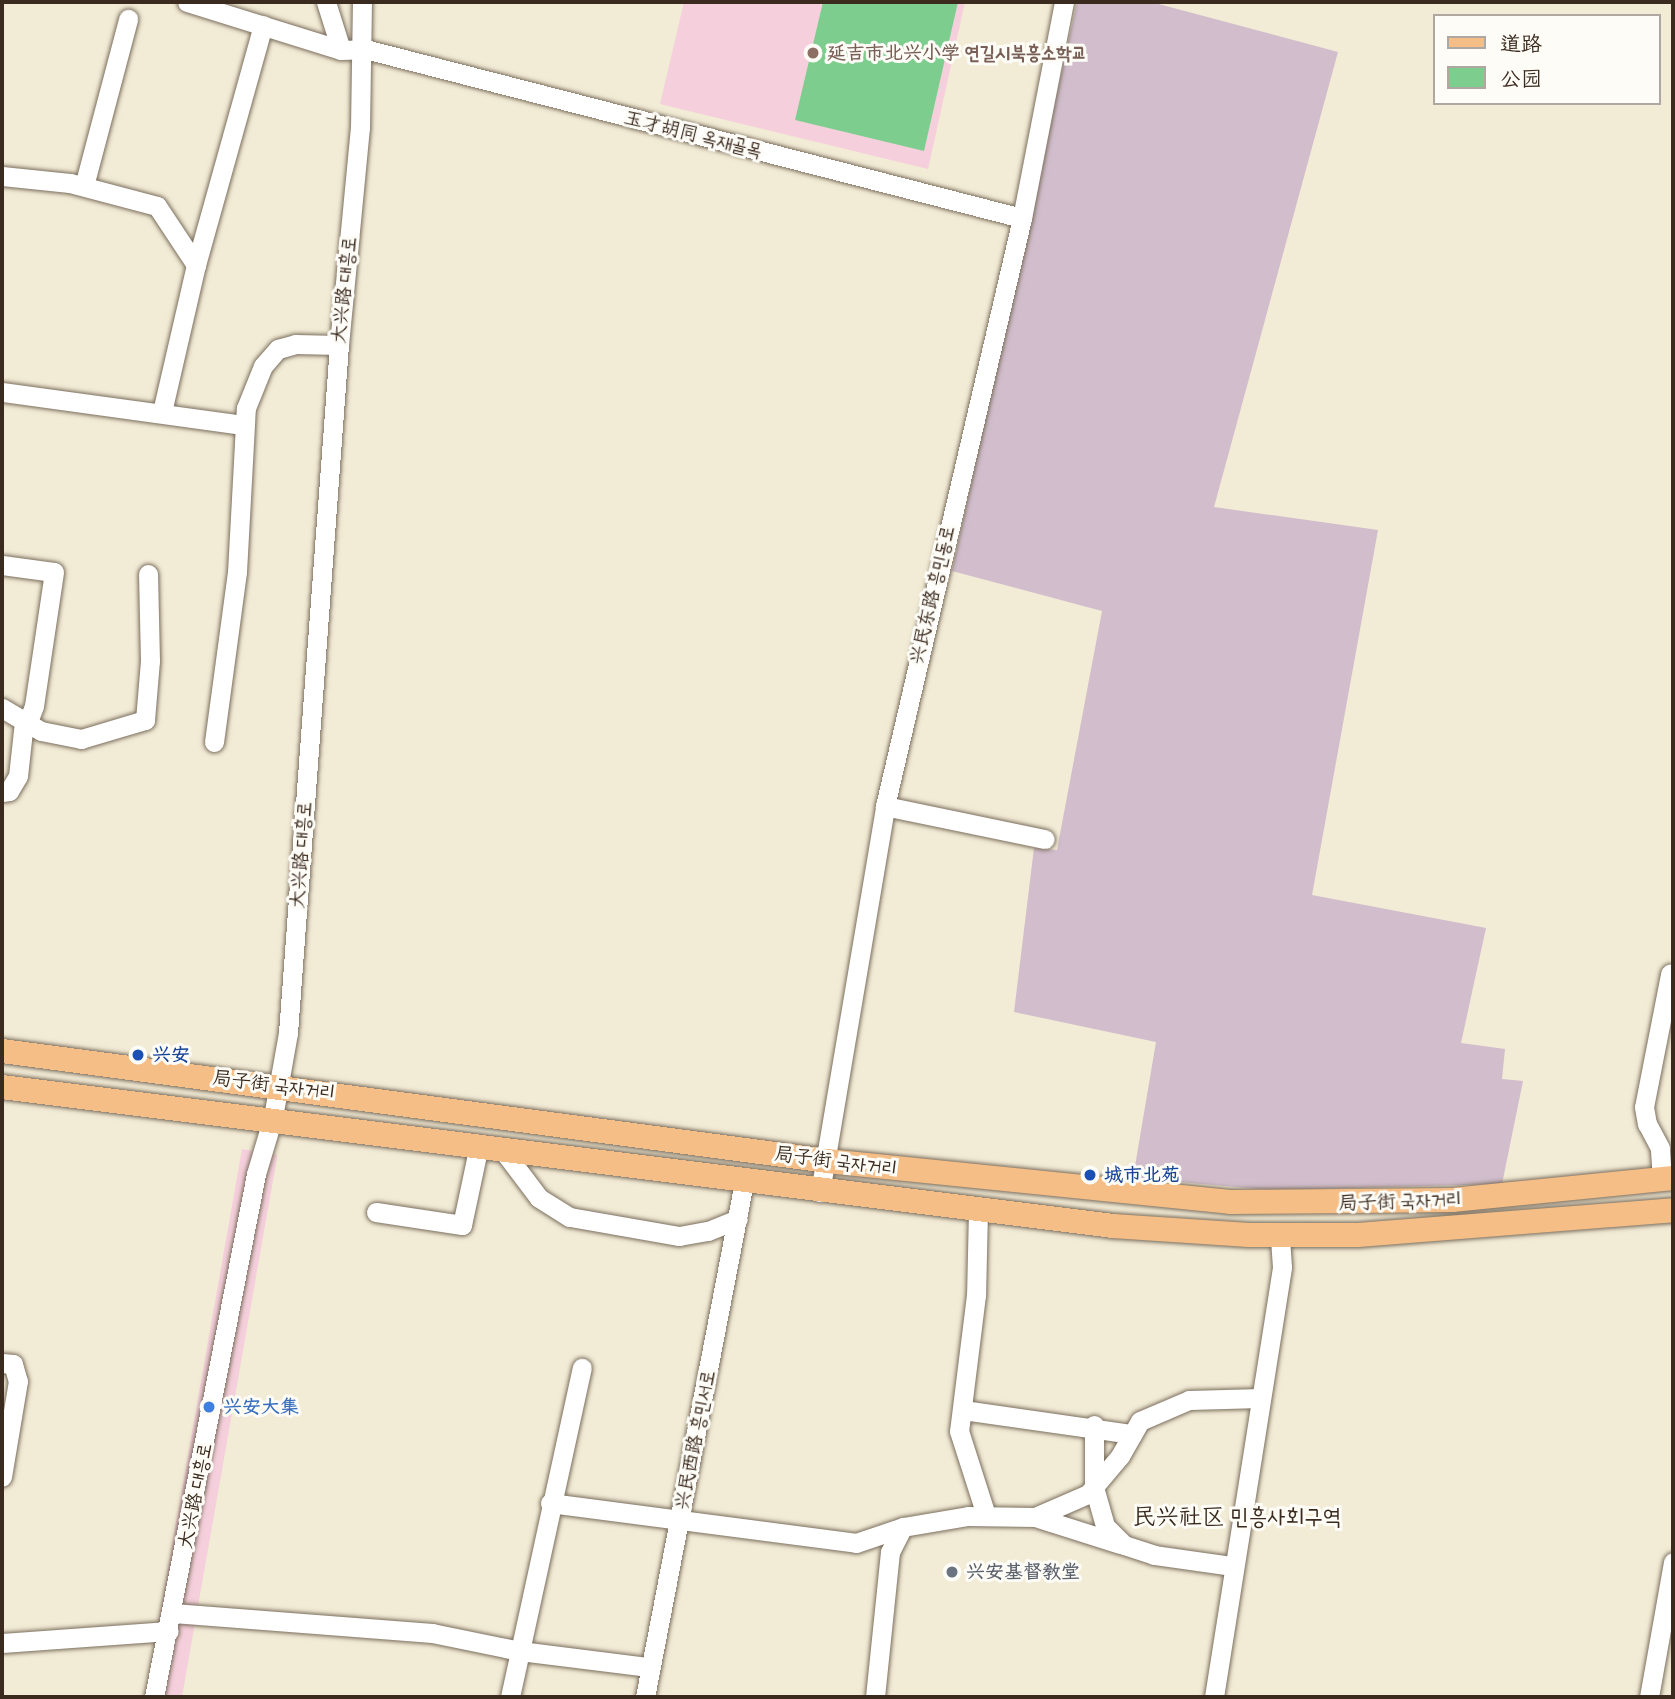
<!DOCTYPE html>
<html>
<head>
<meta charset="utf-8">
<style>
  body { margin:0 }
  #map { position:relative; width:1675px; height:1699px; overflow:hidden; background:#f2ebd5; font-family:Delius,"LXGW WenKai TC","Poor Story",sans-serif }
  div>[style] { position:absolute }
  .built>* { inset:0; background:#f5cfdb; transform-origin:0 0 }
  .industrial>* { inset:0; background:#d1bdcc }
  .green>* { inset:0; background:#7dce8e }
  .roads { filter:drop-shadow(0 0 2px #7b6e5e) drop-shadow(0 0 2px #7b6e5e) }
  .minor>* { height:19px; margin:-9.5px; padding:0 9.5px; transform-origin:9.5px; border-radius:9.5px; background:#fff }
  .major>* { height:24px; margin:-12px; padding:0 12px; transform-origin:12px; border-radius:12px; background:#f5be86 }
  .dots>* { width:19px; height:19px; translate:-50% -50%; box-sizing:border-box; border:4px solid #fdfcf7; border-radius:50% }
  span { translate:-50% -50%; white-space:nowrap; text-align:center; line-height:1.15; -webkit-text-stroke:6px #fdfcf7; paint-order:stroke }
  .education-label { font-size:19px; color:#785e54; font-weight:700 }
  .left { translate:0 -50%; text-align:left }
  .street-label { font-size:19px; color:#3b2a1e }
  .transit-label { font-size:19px; color:#164399; font-weight:700 }
  .shop-label { font-size:19px; color:#366cbe; font-weight:700 }
  .worship-label { font-size:19px; color:#5b616d; font-weight:700 }
  .quarter-label { font-size:23px; color:#3b2a1e }
  .frame { position:absolute; inset:0; border:4px solid #3b2a1e; pointer-events:none }
  .legend { position:absolute; left:1433px; top:14px; width:228px; height:91px; box-sizing:border-box; background:#fdfcf7; border:2px solid #afa8a0; margin:0; padding:9px 12px; list-style:none; font-size:21px; color:#3b2a1e }
  .legend li { display:flex; align-items:center; gap:14px; height:35px }
  .legend b { width:35px; border:2px solid #afa8a0 }
</style>
</head>
<body>
<div id="map">
  <div class="built">
    <div style="clip-path:polygon(684px 2px,965px 2px,928px 169px,660px 104px)"></div>
    <div style="left:242px;top:1149px;width:36px;height:559px;rotate:10deg"></div>
  </div>
  <div class="industrial">
    <div style="clip-path:polygon(1077px 2px,1151px 2px,1338px 52px,1214px 507px,1378px 530px,1312px 895px,1486px 928px,1461px 1043px,1505px 1049px,1502px 1079px,1523px 1081px,1502px 1184px,1270px 1190px,1133px 1178px,1156px 1042px,1014px 1012px,1034px 848px,1057px 850px,1102px 611px,952px 571px)"></div>
  </div>
  <div class="green">
    <div style="clip-path:polygon(823px 2px,958px 2px,924px 151px,795px 120px)"></div>
  </div>
  <div class="roads">
    <div class="minor">
      <div style="left:187px;top:2px;width:161px;rotate:17.3deg"></div>
      <div style="left:341px;top:50px;width:24px;rotate:-2deg"></div>
      <div style="left:365px;top:49px;width:678px;rotate:14.43deg"></div>
      <div style="left:326px;top:2px;width:50px;rotate:72.6deg"></div>
      <div style="left:2px;top:176px;width:68px;rotate:5.9deg"></div>
      <div style="left:70px;top:183px;width:90px;rotate:14.8deg"></div>
      <div style="left:157px;top:206px;width:71px;rotate:56.5deg"></div>
      <div style="left:84px;top:186px;width:173px;rotate:-75.2deg"></div>
      <div style="left:2px;top:392px;width:243px;rotate:7.8deg"></div>
      <div style="left:162px;top:412px;width:151px;rotate:-77deg"></div>
      <div style="left:196px;top:265px;width:249px;rotate:-74.4deg"></div>
      <div style="left:2px;top:565px;width:52px;rotate:7.7deg"></div>
      <div style="left:54px;top:572px;width:135px;rotate:98.5deg"></div>
      <div style="left:34px;top:706px;width:19px;rotate:111deg"></div>
      <div style="left:2px;top:708px;width:45px;rotate:30.5deg"></div>
      <div style="left:41px;top:731px;width:41px;rotate:11.3deg"></div>
      <div style="left:81px;top:739px;width:67px;rotate:-16.5deg"></div>
      <div style="left:145px;top:720px;width:59px;rotate:-85.2deg"></div>
      <div style="left:150px;top:661px;width:87px;rotate:-91.3deg"></div>
      <div style="left:214px;top:742px;width:172px;rotate:-82.3deg"></div>
      <div style="left:237px;top:572px;width:164px;rotate:-86.9deg"></div>
      <div style="left:246px;top:408px;width:45px;rotate:-68deg"></div>
      <div style="left:263px;top:366px;width:23px;rotate:-49deg"></div>
      <div style="left:278px;top:349px;width:18px;rotate:-16deg"></div>
      <div style="left:295px;top:344px;width:44px;rotate:1.3deg"></div>
      <div style="left:2px;top:792px;width:7px;rotate:-8deg"></div>
      <div style="left:9px;top:791px;width:17px;rotate:-59deg"></div>
      <div style="left:18px;top:776px;width:54px;rotate:-83.7deg"></div>
      <div style="left:885px;top:806px;width:163px;rotate:11.7deg"></div>
      <div style="left:502px;top:1149px;width:61px;rotate:52.9deg"></div>
      <div style="left:539px;top:1198px;width:36px;rotate:32deg"></div>
      <div style="left:570px;top:1217px;width:111px;rotate:9.9deg"></div>
      <div style="left:679px;top:1236px;width:29px;rotate:-10deg"></div>
      <div style="left:708px;top:1231px;width:32px;rotate:-22deg"></div>
      <div style="left:1662px;top:1179px;width:31px;rotate:-94deg"></div>
      <div style="left:1660px;top:1148px;width:27px;rotate:-118deg"></div>
      <div style="left:1647px;top:1124px;width:17px;rotate:-100deg"></div>
      <div style="left:1644px;top:1107px;width:136px;rotate:-78.9deg"></div>
      <div style="left:820px;top:1192px;width:391px;rotate:-80.4deg"></div>
      <div style="left:885px;top:806px;width:604px;rotate:-76.88deg"></div>
      <div style="left:1022px;top:218px;width:220px;rotate:-79deg"></div>
      <div style="left:978px;top:1210px;width:85px;rotate:91.3deg"></div>
      <div style="left:976px;top:1295px;width:137px;rotate:97.1deg"></div>
      <div style="left:959px;top:1431px;width:88px;rotate:72.2deg"></div>
      <div style="left:376px;top:1212px;width:87px;rotate:8.6deg"></div>
      <div style="left:462px;top:1225px;width:82px;rotate:-78deg"></div>
      <div style="left:2px;top:1363px;width:11px;rotate:5deg"></div>
      <div style="left:13px;top:1364px;width:18px;rotate:74deg"></div>
      <div style="left:18px;top:1381px;width:97px;rotate:99.5deg"></div>
      <div style="left:963px;top:1410px;width:171px;rotate:8.1deg"></div>
      <div style="left:1094px;top:1425px;width:62px;rotate:90deg"></div>
      <div style="left:1094px;top:1487px;width:41px;rotate:74.2deg"></div>
      <div style="left:1105px;top:1526px;width:27px;rotate:45deg"></div>
      <div style="left:1124px;top:1545px;width:32px;rotate:18deg"></div>
      <div style="left:1154px;top:1555px;width:79px;rotate:8deg"></div>
      <div style="left:550px;top:1503px;width:309px;rotate:7.4deg"></div>
      <div style="left:856px;top:1543px;width:50px;rotate:-18.8deg"></div>
      <div style="left:1035px;top:1517px;width:89px;rotate:17.6deg"></div>
      <div style="left:173px;top:1613px;width:260px;rotate:4.4deg"></div>
      <div style="left:432px;top:1633px;width:90px;rotate:11.6deg"></div>
      <div style="left:520px;top:1651px;width:130px;rotate:7.1deg"></div>
      <div style="left:2px;top:1643px;width:167px;rotate:-4.1deg"></div>
      <div style="left:154px;top:1697px;width:533px;rotate:-78.96deg"></div>
      <div style="left:256px;top:1174px;width:59px;rotate:-73.4deg"></div>
      <div style="left:273px;top:1117px;width:85px;rotate:-79.9deg"></div>
      <div style="left:288px;top:1033px;width:690px;rotate:-85.76deg"></div>
      <div style="left:339px;top:345px;width:218px;rotate:-84.5deg"></div>
      <div style="left:360px;top:128px;width:126px;rotate:-89.1deg"></div>
      <div style="left:510px;top:1697px;width:337px;rotate:-77.7deg"></div>
      <div style="left:645px;top:1697px;width:524px;rotate:-79.12deg"></div>
      <div style="left:875px;top:1697px;width:146px;rotate:-84.1deg"></div>
      <div style="left:890px;top:1552px;width:28px;rotate:-63deg"></div>
      <div style="left:903px;top:1527px;width:66px;rotate:-9.6deg"></div>
      <div style="left:968px;top:1516px;width:67px;rotate:0.9deg"></div>
      <div style="left:1035px;top:1517px;width:58px;rotate:-23.5deg"></div>
      <div style="left:1088px;top:1494px;width:50px;rotate:-49.9deg"></div>
      <div style="left:1120px;top:1456px;width:40px;rotate:-60.3deg"></div>
      <div style="left:1140px;top:1421px;width:53px;rotate:-23.2deg"></div>
      <div style="left:1189px;top:1400px;width:72px;rotate:-1.6deg"></div>
      <div style="left:1214px;top:1697px;width:435px;rotate:-81deg"></div>
      <div style="left:1282px;top:1267px;width:32px;rotate:-94deg"></div>
      <div style="left:1649px;top:1697px;width:137px;rotate:-79.9deg"></div>
    </div>
    <div class="major">
      <div style="left:2px;top:1051px;width:832px;rotate:7.59deg"></div>
      <div style="left:827px;top:1161px;width:405px;rotate:5.8deg"></div>
      <div style="left:1230px;top:1202px;width:222px;rotate:-0.5deg"></div>
      <div style="left:1452px;top:1200px;width:222px;rotate:-5.7deg"></div>
      <div style="left:2px;top:1087px;width:1120px;rotate:7.13deg"></div>
      <div style="left:1113px;top:1226px;width:136px;rotate:3.8deg"></div>
      <div style="left:1249px;top:1235px;width:109px"></div>
      <div style="left:1358px;top:1235px;width:316px;rotate:-4.5deg"></div>
    </div>
  </div>
  <div class="dots">
    <div style="left:813px;top:53px;background:#8d6e63"></div>
    <div style="left:138px;top:1055px;background:#1a4fb4"></div>
    <div style="left:1090px;top:1175px;background:#1a4fb4"></div>
    <div style="left:209px;top:1407px;background:#3f7fe0"></div>
    <div style="left:952px;top:1572px;background:#6b7280"></div>
  </div>
  <div class="education-label">
    <span class="left" style="left:827px;top:53px">延吉市北兴小学 연길시북흥소학교</span>
  </div>
  <div class="street-label">
    <span style="left:693px;top:134px;rotate:14deg">玉才胡同 옥재골목</span>
    <span style="left:344px;top:290px;rotate:-84deg">大兴路 대흥로</span>
    <span style="left:932px;top:595px;rotate:-77deg">兴民东路 흥민동로</span>
    <span style="left:301px;top:855px;rotate:-86deg">大兴路 대흥로</span>
    <span style="left:274px;top:1085px;rotate:7deg">局子街 국자거리</span>
    <span style="left:836px;top:1161px;rotate:7deg">局子街 국자거리</span>
    <span style="left:1400px;top:1201px;rotate:-2deg">局子街 국자거리</span>
    <span style="left:695px;top:1440px;rotate:-79deg">兴民西路 흥민서로</span>
    <span style="left:195px;top:1496px;rotate:-79deg">大兴路 대흥로</span>
  </div>
  <div class="transit-label">
    <span class="left" style="left:152px;top:1055px">兴安</span>
    <span class="left" style="left:1104px;top:1175px">城市北苑</span>
  </div>
  <div class="shop-label">
    <span class="left" style="left:223px;top:1407px">兴安大集</span>
  </div>
  <div class="worship-label">
    <span class="left" style="left:966px;top:1572px">兴安基督教堂</span>
  </div>
  <div class="quarter-label">
    <span style="left:1237px;top:1516px">民兴社区 민흥사회구역</span>
  </div>
  <div class="frame"></div>
  <ul class="legend">
  <li><b style="height:9px;background:#f5be86"></b>道路</li>
  <li><b style="height:19px;background:#7dce8e"></b>公园</li>
  </ul>
</div>
</body>
</html>
